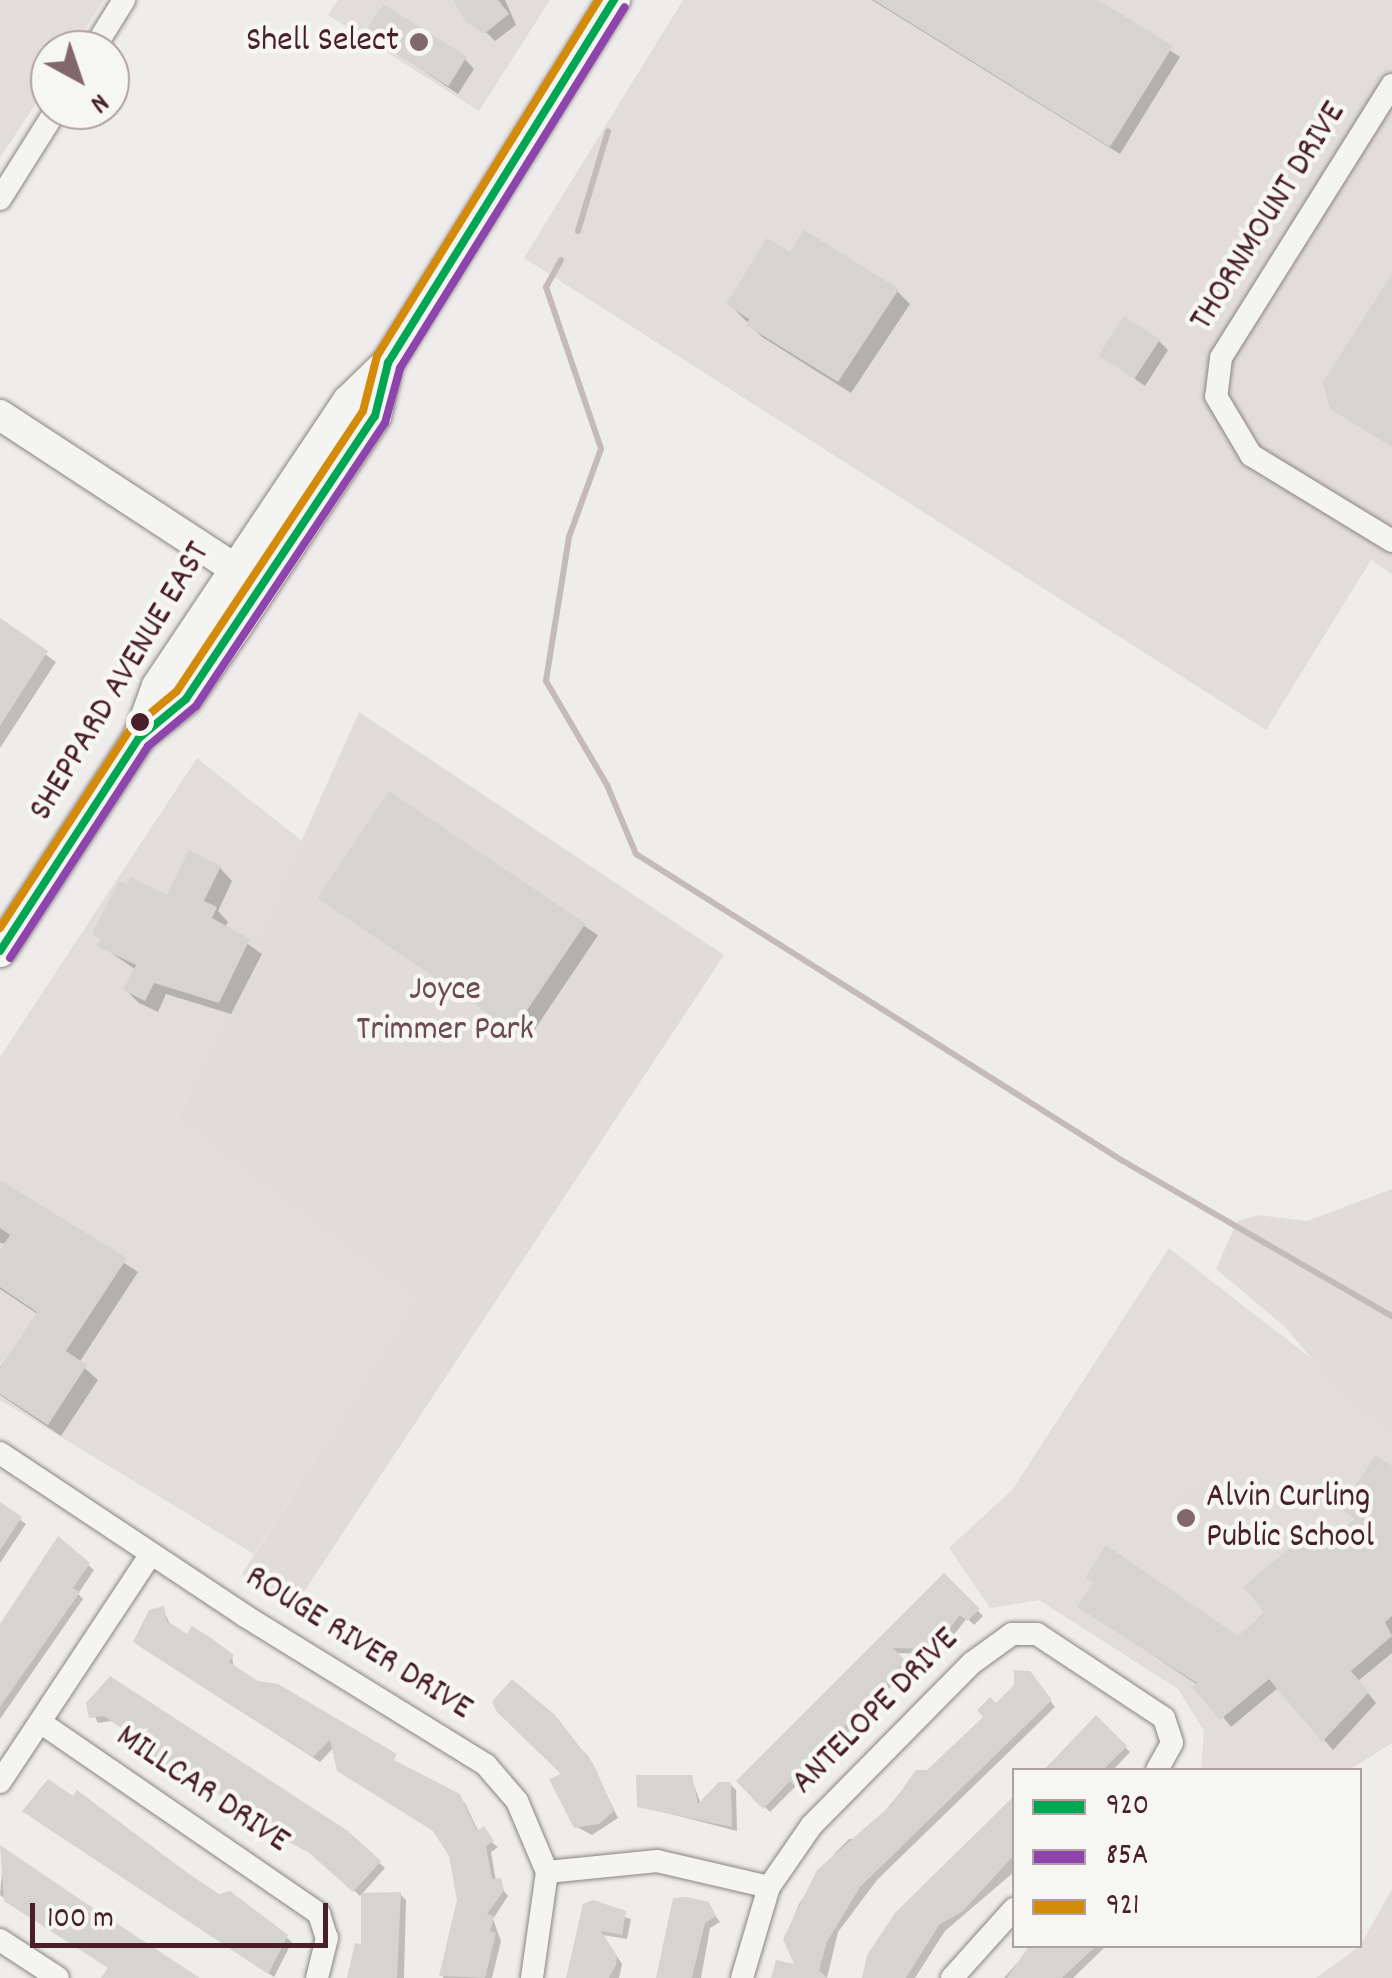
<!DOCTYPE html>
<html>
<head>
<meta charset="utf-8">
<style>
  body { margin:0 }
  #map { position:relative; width:1392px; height:1978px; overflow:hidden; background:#eeedeb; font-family:Dekko,sans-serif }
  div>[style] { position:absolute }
  .built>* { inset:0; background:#e2dddc }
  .green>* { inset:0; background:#e1dcdb }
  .shadow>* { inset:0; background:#0003; transform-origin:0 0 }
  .stream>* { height:6px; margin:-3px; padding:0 3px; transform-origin:3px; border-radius:3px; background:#c5baba }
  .building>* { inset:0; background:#d6d3d2; transform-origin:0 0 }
  .roads { filter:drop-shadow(0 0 2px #8c8385) drop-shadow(0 0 2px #8c8385) }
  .minor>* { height:22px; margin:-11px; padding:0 11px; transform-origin:11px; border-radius:11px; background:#f4f4f2 }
  .tertiary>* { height:30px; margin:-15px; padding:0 15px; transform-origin:15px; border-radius:15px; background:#f4f4f2 }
  .secondary>* { height:32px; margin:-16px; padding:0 16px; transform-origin:16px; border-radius:16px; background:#f4f4f2 }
  .bus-1>* { height:8px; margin:-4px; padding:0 4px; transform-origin:4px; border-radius:4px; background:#00a651 }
  .bus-2>* { height:8px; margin:-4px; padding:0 4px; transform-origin:4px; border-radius:4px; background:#8e44ad }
  .bus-3>* { height:8px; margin:-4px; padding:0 4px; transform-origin:4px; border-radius:4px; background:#d48b09 }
  .dots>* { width:28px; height:28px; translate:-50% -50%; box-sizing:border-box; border:5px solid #f6f6f2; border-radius:50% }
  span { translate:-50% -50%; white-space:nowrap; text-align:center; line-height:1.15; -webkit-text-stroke:9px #f6f6f2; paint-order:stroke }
  .poi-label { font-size:35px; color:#4a1f2b }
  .right { translate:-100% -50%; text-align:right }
  .left { translate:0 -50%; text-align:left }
  .street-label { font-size:35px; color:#4a1f2b }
  .park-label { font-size:35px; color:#6d4b54 }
  .legend { position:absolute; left:1012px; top:1768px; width:350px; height:180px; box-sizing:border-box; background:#f6f6f2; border:2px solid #b1a0a2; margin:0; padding:12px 18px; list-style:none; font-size:30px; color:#4a1f2b }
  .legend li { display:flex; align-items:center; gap:20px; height:50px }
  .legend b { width:50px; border:2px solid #b1a0a2 }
  .north { position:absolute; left:30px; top:30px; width:100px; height:100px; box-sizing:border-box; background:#f6f6f2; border:2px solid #b1a0a2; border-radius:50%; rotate:140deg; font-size:28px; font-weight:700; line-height:40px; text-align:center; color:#4a1f2b }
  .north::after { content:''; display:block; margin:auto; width:35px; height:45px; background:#83676e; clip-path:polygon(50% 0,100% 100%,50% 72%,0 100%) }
  .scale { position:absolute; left:30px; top:1903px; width:298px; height:45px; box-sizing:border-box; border:5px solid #4a1f2b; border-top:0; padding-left:12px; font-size:30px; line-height:35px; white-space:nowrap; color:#4a1f2b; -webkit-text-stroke:8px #f6f6f2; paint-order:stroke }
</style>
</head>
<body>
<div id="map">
  <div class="built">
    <div style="clip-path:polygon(0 0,104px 0,71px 50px,50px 50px,50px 82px,0 158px)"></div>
    <div style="clip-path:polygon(338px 0,550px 0,479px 111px,328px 15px)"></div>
    <div style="clip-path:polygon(683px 0,1392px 0,1392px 574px,1371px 560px,1266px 730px,524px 258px)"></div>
    <div style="clip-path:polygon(197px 758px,302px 841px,177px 1120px,418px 1299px,254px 1554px,0 1400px,0 1057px)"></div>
    <div style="clip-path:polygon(1169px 1248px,1392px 1421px,1392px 1743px,1349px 1770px,1201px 1770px,1204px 1731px,1178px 1689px,1039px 1600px,990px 1608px,949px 1548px,1013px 1489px)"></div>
  </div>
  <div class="green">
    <div style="clip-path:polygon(359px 712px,724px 955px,294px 1607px,242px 1574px,417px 1299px,177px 1120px)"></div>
    <div style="clip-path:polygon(1392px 1189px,1392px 1432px,1353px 1407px,1285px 1327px,1216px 1269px,1237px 1221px,1259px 1215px,1307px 1221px)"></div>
    <div style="clip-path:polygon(1202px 1482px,1245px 1513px,1238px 1532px,1225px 1539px,1180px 1521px,1174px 1505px,1186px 1487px)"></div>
    <div style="clip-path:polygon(1392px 1889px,1392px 1978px,1316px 1978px,1360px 1946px)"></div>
  </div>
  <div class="shadow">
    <div style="clip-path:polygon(454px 0,505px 0,516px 25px,495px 41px)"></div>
    <div style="clip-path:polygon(872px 0,1094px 0,1180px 57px,1120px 154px)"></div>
    <div style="clip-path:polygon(367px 33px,465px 59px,474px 69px,458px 94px)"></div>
    <div style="clip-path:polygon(791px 256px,897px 291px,910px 304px,851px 393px,762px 337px,729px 304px)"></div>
    <div style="clip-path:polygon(1159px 341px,1168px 350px,1145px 386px,1102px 355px)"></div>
    <div style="clip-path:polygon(0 621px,56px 662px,0 748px)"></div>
    <div style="left:390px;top:795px;width:251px;height:124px;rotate:34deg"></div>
    <div style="clip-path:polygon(220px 868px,232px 881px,218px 911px,228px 922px,225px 928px,262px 954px,231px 1014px,166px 994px,158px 1012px,139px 1003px,126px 990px,136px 970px,100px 945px)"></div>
    <div style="clip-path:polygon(0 1183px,138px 1272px,79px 1363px,98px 1380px,61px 1436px,0 1395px,0 1368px,39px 1315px,0 1289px,0 1254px,7px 1244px,0 1243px)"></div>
    <div style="clip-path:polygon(1392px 1469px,1392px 1653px,1358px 1681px,1376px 1703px,1333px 1750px,1279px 1687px,1231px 1727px,1198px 1685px,1080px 1607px,1238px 1639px,1357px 1521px,1343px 1508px)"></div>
    <div style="clip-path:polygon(0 1505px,26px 1524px,0 1563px)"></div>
    <div style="clip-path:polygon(88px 1565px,94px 1570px,78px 1594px,83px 1599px,0 1719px,0 1628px)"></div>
    <div style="clip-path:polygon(944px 1577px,983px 1616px,974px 1625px,967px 1618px,939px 1654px,894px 1653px,909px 1667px,833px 1749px,838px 1755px,805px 1791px,798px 1784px,770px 1812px,739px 1781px)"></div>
    <div style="clip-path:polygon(163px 1609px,171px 1626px,232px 1657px,234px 1668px,465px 1803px,479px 1833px,498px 1847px,491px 1852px,496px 1881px,508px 1896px,493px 1919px,501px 1941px,492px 1978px,443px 1978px,460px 1900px,452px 1855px,438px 1834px,334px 1747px,320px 1762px,141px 1647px,136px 1642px)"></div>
    <div style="clip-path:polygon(1035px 1680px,1055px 1707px,877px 1880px,838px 1932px,827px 1978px,776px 1978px,798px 1967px,785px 1939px,799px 1904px,835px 1853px,849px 1839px,861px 1839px,918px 1772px,928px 1772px,996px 1706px)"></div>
    <div style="clip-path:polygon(512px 1682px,588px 1756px,618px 1818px,592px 1835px,577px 1827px,565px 1775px)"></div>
    <div style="clip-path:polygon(89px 1704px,346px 1833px,385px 1868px,360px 1896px,316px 1856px,234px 1813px,232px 1801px,199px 1779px,195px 1785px,154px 1759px,152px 1748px,111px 1721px,98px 1723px)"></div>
    <div style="clip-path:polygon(1096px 1719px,1130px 1752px,1113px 1770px,1044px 1770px)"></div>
    <div style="clip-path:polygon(691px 1777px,701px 1804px,730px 1784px,736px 1790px,737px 1831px,640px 1806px)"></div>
    <div style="clip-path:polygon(1014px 1799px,1014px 1872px,945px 1931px,915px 1978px,864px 1978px,897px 1915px)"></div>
    <div style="clip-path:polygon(31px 1817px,187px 1876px,286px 1937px,292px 1942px,274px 1977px)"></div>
    <div style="clip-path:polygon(4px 1851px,195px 1978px,113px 1978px,110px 1969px,0 1895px)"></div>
    <div style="clip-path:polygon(400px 1894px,406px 1900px,404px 1978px,350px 1978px)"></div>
    <div style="clip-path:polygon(707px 1905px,720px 1922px,710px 1928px,701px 1978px,656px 1978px)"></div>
    <div style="clip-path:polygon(585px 1906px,631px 1919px,627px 1939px,603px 1935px,622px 1964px,619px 1978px,569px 1978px)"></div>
    <div style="clip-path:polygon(1032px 1946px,1106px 1946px,1073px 1978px,1004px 1978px)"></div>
  </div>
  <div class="stream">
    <div style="left:578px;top:231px;width:104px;rotate:-73.3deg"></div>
    <div style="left:561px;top:260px;width:31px;rotate:119deg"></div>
    <div style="left:546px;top:287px;width:171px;rotate:71.2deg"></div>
    <div style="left:601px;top:449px;width:94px;rotate:110deg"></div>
    <div style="left:569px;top:537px;width:146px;rotate:99.1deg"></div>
    <div style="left:546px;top:681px;width:121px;rotate:59.6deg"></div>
    <div style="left:607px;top:785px;width:75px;rotate:67.2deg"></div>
    <div style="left:636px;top:854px;width:576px;rotate:32.23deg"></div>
    <div style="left:1123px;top:1161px;width:310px;rotate:30deg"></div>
  </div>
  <div class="building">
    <div style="clip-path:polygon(453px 0,498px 0,509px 14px,484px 34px,465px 21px)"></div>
    <div style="clip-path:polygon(874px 0,1098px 0,1173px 46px,1110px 147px)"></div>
    <div style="left:383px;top:4px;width:99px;height:35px;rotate:32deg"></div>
    <div style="clip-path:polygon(804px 230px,899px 289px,838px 382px,746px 325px,749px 319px,726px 304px,767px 238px,790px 252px)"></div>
    <div style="clip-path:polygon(1392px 274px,1392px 447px,1330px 409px,1323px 382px)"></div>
    <div style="left:1124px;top:316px;width:43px;height:47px;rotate:33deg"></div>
    <div style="clip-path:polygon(0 618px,48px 651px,0 726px)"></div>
    <div style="left:389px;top:791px;width:237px;height:129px;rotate:34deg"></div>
    <div style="clip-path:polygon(189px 850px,221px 866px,204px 901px,217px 907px,212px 918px,250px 939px,219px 1003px,154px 983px,145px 1001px,123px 990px,136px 965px,97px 946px,100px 939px,92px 934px,119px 881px,127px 885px,131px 877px,167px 895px)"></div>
    <div style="clip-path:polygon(0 1180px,127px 1258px,66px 1351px,87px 1365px,48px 1425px,0 1394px,0 1369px,37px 1312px,0 1287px,0 1250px,10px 1235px,0 1228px)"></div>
    <div style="clip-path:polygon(1376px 1455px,1392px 1466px,1392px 1616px,1385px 1622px,1392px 1636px,1351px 1671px,1369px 1692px,1322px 1742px,1269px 1679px,1220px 1720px,1192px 1687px,1197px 1683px,1077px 1607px,1093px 1583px,1085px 1578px,1106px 1545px,1238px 1636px,1265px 1613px,1243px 1587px,1309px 1532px,1322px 1547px,1355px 1519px,1340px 1508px)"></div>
    <div style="clip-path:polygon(0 1502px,22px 1517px,0 1550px)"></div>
    <div style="clip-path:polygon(58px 1536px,90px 1563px,73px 1588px,80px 1592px,0 1707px,0 1624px)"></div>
    <div style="clip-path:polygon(944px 1573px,980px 1609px,967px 1621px,960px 1615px,933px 1649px,893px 1648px,905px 1660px,882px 1690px,829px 1742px,835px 1748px,797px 1788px,790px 1781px,763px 1809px,736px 1781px)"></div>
    <div style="clip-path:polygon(164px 1606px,167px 1621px,187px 1634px,192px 1626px,208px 1636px,234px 1655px,229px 1662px,258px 1681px,278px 1684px,397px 1754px,394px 1760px,460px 1794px,477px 1831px,484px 1826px,494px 1841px,486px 1846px,492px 1879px,501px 1878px,504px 1890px,487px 1914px,494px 1916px,490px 1931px,496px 1933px,485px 1978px,439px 1976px,457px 1900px,449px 1856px,433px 1831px,337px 1771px,330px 1740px,313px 1757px,133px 1642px,149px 1610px)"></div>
    <div style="clip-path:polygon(1014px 1670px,1030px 1671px,1052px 1700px,860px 1887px,827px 1942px,819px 1970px,827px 1978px,771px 1978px,776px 1960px,794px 1964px,783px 1939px,817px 1870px,891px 1805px,916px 1770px,927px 1770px,983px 1717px,977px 1710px,990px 1697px,996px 1703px,1014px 1685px)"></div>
    <div style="clip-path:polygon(110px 1676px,348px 1831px,381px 1861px,353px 1892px,307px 1851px,241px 1818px,225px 1808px,230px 1800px,145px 1754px,150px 1747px,104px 1716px,89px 1718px,86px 1703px)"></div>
    <div style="clip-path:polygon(512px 1679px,555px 1715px,594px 1765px,614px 1811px,599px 1824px,574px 1828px,549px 1779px,561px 1774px,497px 1712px,492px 1702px)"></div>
    <div style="clip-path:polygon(1096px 1715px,1127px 1746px,1103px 1770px,1044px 1770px)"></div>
    <div style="clip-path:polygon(636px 1775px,692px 1775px,698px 1804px,719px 1782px,731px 1782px,732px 1827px,637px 1807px)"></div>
    <div style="clip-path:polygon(48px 1779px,73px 1796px,77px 1790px,189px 1874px,219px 1894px,230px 1891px,288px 1935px,268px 1974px,22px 1811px)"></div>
    <div style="clip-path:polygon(1014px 1796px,1014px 1855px,963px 1911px,939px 1925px,906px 1978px,862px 1978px,867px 1955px,895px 1913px)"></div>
    <div style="clip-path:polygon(0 1845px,84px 1902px,200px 1978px,101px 1978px,108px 1968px,4px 1901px)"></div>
    <div style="clip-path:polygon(401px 1892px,397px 1978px,347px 1978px,355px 1943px,361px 1944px,361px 1893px)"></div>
    <div style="clip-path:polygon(686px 1897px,709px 1902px,716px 1916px,705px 1923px,692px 1978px,656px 1978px,673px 1898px)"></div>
    <div style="clip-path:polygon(593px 1900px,626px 1911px,622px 1935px,601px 1931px,617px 1956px,616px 1965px,609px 1978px,566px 1978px,583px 1904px)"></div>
    <div style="clip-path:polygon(1029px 1946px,1096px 1946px,1062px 1978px,1007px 1978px)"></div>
  </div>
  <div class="roads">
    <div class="minor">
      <div style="left:93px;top:50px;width:59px;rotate:-58.2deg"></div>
      <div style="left:1392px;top:85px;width:322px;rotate:122.1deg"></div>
      <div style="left:1221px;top:358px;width:38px;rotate:97deg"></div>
      <div style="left:1216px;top:396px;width:69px;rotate:59.3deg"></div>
      <div style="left:1251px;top:455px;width:165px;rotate:31.4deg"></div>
      <div style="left:0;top:199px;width:105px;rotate:-57.8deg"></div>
      <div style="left:0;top:1453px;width:294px;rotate:33.6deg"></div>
      <div style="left:245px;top:1616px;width:283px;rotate:31.7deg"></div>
      <div style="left:486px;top:1765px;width:48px;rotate:49.3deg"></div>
      <div style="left:517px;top:1801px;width:77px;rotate:67.1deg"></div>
      <div style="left:547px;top:1872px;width:107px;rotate:98.1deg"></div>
      <div style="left:40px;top:1722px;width:339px;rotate:34.5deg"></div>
      <div style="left:319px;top:1914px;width:25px;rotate:72deg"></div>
      <div style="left:327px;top:1938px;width:41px;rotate:104deg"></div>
      <div style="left:0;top:1782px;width:272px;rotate:-56.5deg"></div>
      <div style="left:547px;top:1872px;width:111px;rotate:-5.7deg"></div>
      <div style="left:657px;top:1861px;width:115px;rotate:13.1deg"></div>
      <div style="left:0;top:1940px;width:69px;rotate:33.2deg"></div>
      <div style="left:742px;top:1978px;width:95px;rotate:-73.5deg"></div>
      <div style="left:769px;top:1887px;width:75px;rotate:-55.3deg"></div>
      <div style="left:812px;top:1825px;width:228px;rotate:-45.4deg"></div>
      <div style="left:972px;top:1663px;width:49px;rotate:-35.9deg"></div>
      <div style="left:1012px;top:1634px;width:25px"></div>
      <div style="left:1037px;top:1634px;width:152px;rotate:33.5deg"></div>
      <div style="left:1164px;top:1718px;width:26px;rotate:72deg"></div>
      <div style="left:1172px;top:1743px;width:31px;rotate:119deg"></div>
      <div style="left:952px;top:1978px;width:93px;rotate:-48.1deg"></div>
    </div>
    <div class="tertiary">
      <div style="left:0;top:415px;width:281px;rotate:33.2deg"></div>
    </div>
    <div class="secondary">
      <div style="left:139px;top:737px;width:60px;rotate:-39deg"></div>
      <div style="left:186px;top:699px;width:88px;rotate:-55.6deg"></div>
      <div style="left:236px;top:626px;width:252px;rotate:-56.5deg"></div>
      <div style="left:375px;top:416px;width:55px;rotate:-76.2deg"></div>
      <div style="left:0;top:951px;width:254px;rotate:-56.9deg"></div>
      <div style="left:139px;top:738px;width:55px;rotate:-69.9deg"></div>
      <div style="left:158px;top:686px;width:343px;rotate:-56.2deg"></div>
      <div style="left:349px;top:401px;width:54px;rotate:-44.3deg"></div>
      <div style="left:388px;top:363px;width:428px;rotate:-58.1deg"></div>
    </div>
  </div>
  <div class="bus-1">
    <div style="left:0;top:951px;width:254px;rotate:-56.9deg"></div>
    <div style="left:139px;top:738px;width:61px;rotate:-39.7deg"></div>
    <div style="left:186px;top:699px;width:340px;rotate:-56.3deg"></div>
    <div style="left:375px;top:416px;width:55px;rotate:-76.2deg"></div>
    <div style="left:388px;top:363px;width:428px;rotate:-58.1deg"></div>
  </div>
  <div class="bus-2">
    <div style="left:10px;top:958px;width:253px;rotate:-56.9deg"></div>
    <div style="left:148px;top:746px;width:62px;rotate:-39.8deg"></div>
    <div style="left:196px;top:706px;width:340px;rotate:-56.3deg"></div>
    <div style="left:385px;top:423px;width:57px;rotate:-74.7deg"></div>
    <div style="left:400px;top:368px;width:425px;rotate:-58.1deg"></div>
  </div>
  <div class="bus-3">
    <div style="left:0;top:928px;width:235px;rotate:-56.8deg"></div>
    <div style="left:129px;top:731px;width:62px;rotate:-39.8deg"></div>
    <div style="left:177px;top:691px;width:336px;rotate:-56.4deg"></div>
    <div style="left:363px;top:411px;width:57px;rotate:-75.7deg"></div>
    <div style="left:377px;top:356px;width:420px;rotate:-58.1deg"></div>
  </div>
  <div class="dots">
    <div style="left:419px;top:42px;background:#83676e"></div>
    <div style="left:140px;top:722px;background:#4a1f2b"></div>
    <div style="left:1186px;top:1518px;background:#83676e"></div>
  </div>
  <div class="poi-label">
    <span class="right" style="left:399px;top:42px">Shell Select</span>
    <span class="left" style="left:1206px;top:1518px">Alvin Curling<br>Public School</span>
  </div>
  <div class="street-label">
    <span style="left:1269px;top:217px;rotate:-58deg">THORNMOUNT DRIVE</span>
    <span style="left:121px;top:682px;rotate:-59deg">SHEPPARD AVENUE EAST</span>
    <span style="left:358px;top:1644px;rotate:32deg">ROUGE RIVER DRIVE</span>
    <span style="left:876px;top:1712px;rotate:-45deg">ANTELOPE DRIVE</span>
    <span style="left:202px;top:1790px;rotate:34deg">MILLCAR DRIVE</span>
  </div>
  <div class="park-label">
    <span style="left:445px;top:1011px">Joyce<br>Trimmer Park</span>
  </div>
  <ul class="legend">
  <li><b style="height:12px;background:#00a651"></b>920</li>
  <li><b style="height:12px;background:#8e44ad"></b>85A</li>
  <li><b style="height:12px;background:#d48b09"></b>921</li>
  </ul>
  <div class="north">N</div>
  <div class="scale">100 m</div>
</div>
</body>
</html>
